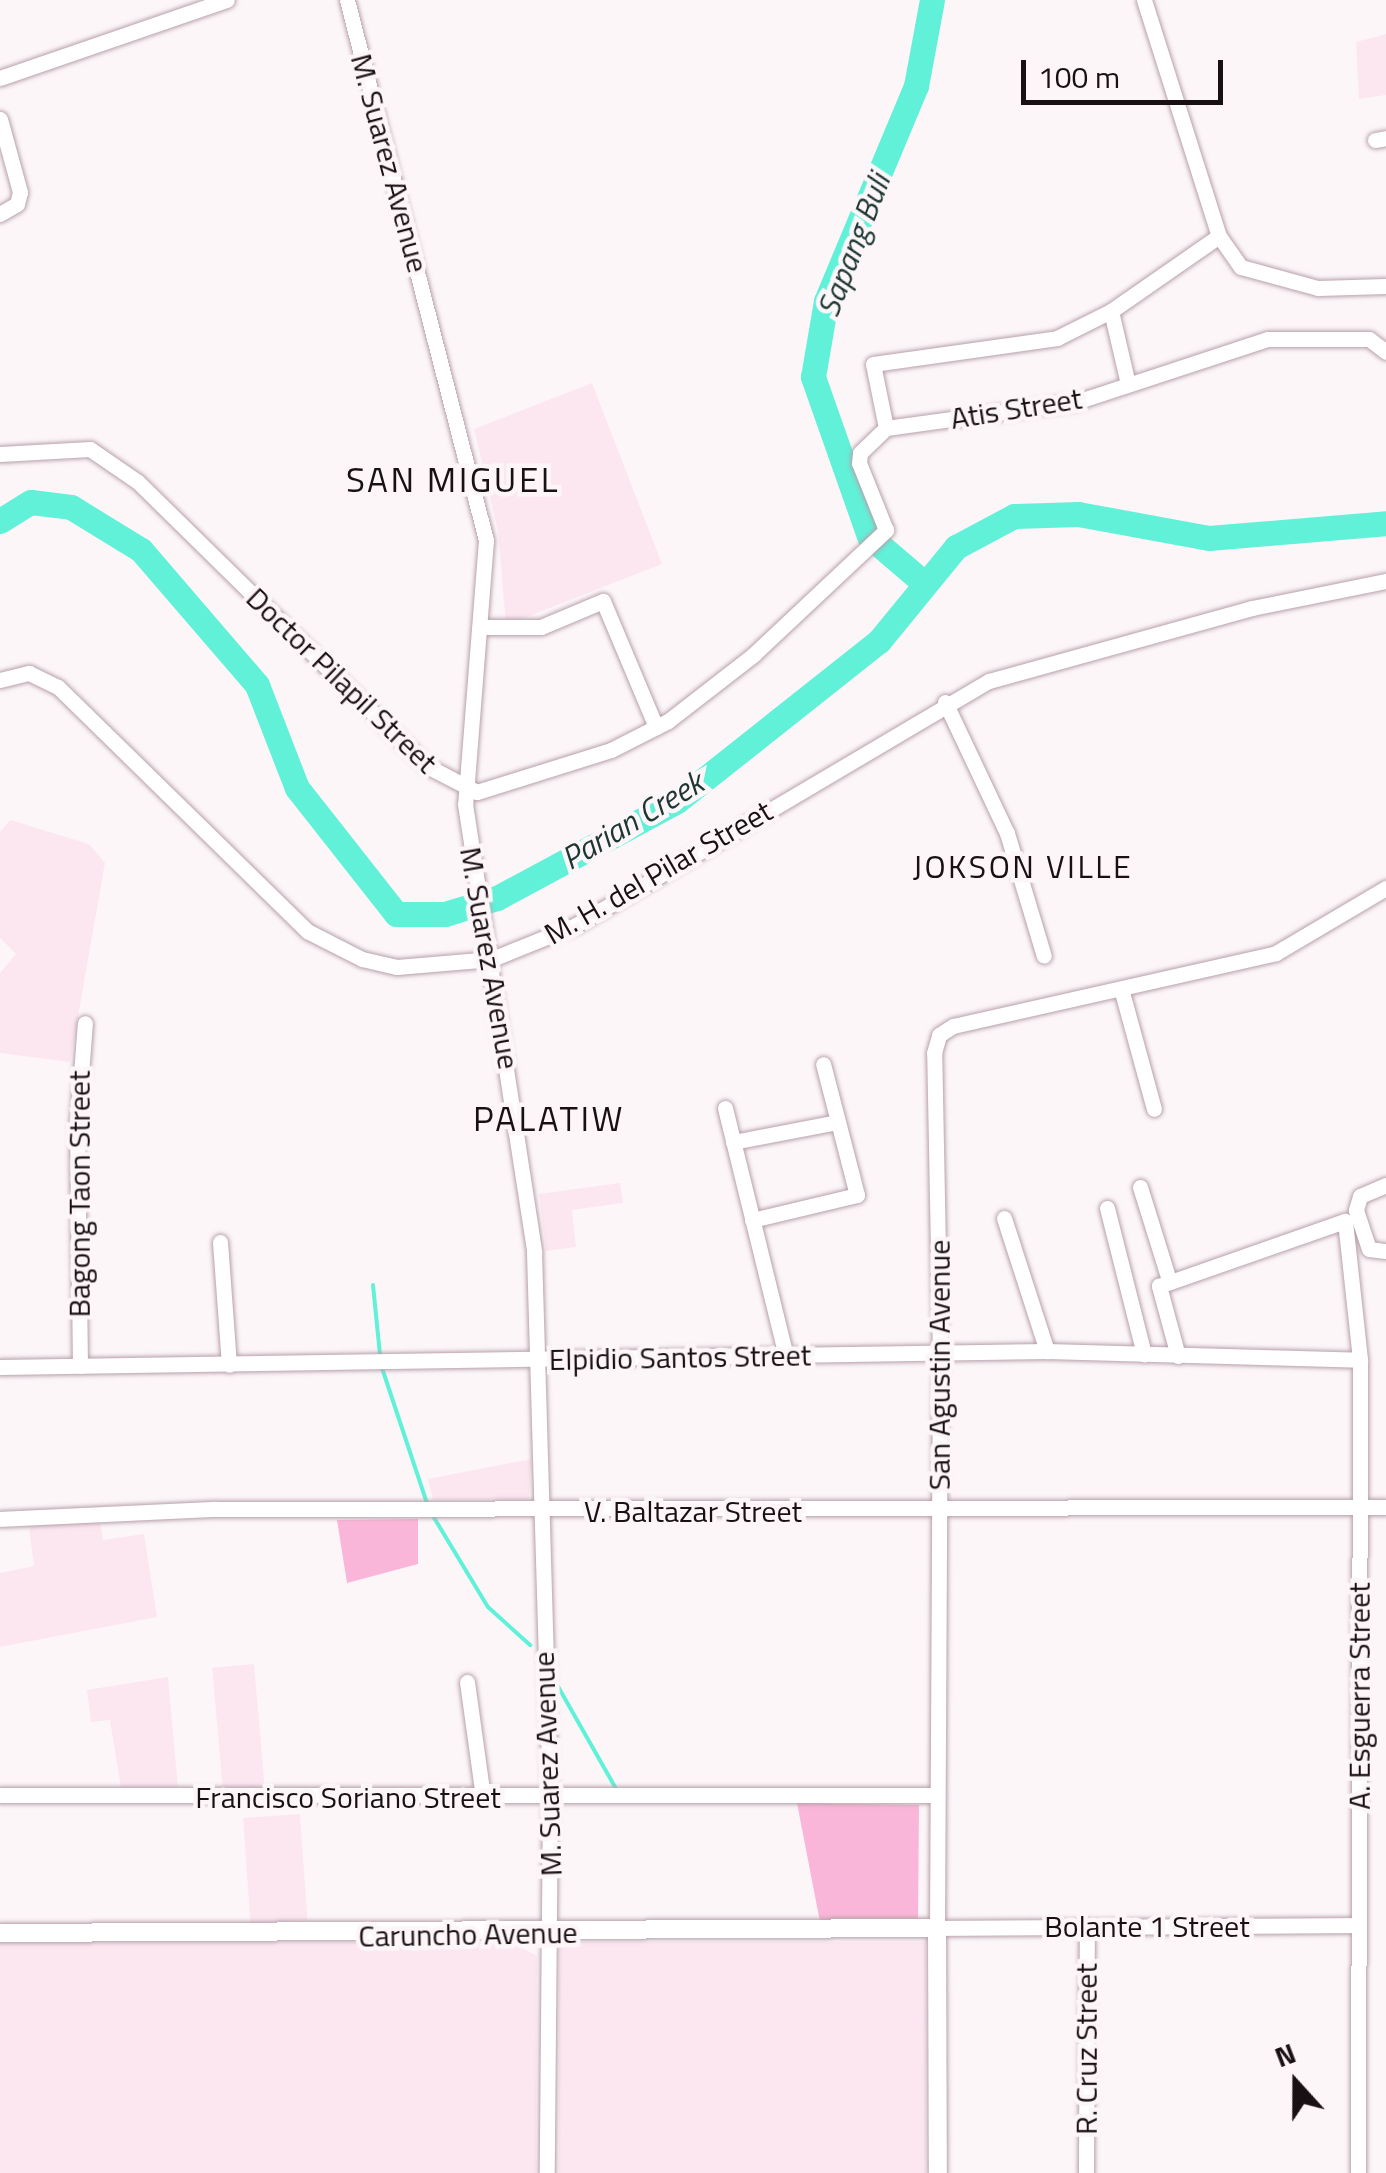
<!DOCTYPE html>
<html>
<head>
<meta charset="utf-8">
<style>
  body { margin:0 }
  #map { position:relative; width:1386px; height:2173px; overflow:hidden; background:#fcf6f9; font-family:"Titillium Web",sans-serif }
  div>[style] { position:absolute }
  .built>* { inset:0; background:#fce7f1; transform-origin:0 0 }
  .green>* { inset:0; background:#fab6d8 }
  .stream>* { height:4px; margin:-2px; padding:0 2px; transform-origin:2px; border-radius:2px; background:#61f1d8 }
  .river>* { height:25px; margin:-12.5px; padding:0 12.5px; transform-origin:12.5px; border-radius:12.5px; background:#61f1d8 }
  .roads { filter:drop-shadow(0 0 2px #b8a0ab) drop-shadow(0 0 2px #b8a0ab) }
  .minor>* { height:15px; margin:-7.5px; padding:0 7.5px; transform-origin:7.5px; border-radius:7.5px; background:#fff }
  .major>* { height:18px; margin:-9px; padding:0 9px; transform-origin:9px; border-radius:9px; background:#fff }
  span { translate:-50% -50%; white-space:nowrap; text-align:center; line-height:1.15; -webkit-text-stroke:9px #fcf6f9; paint-order:stroke }
  .street-label { font-size:30px; color:#191014 }
  .water-label { font-size:32px; color:#1e3631; font-style:italic }
  .neighbourhood-label { font-size:32px; color:#191014; letter-spacing:2.5px }
  .quarter-label { font-size:35px; color:#191014; letter-spacing:2.5px }
  .north { position:absolute; left:1246px; top:2033px; width:100px; height:100px; -webkit-text-stroke:8px #fcf6f9; paint-order:stroke; rotate:339deg; font-size:28px; font-weight:700; line-height:40px; text-align:center; color:#191014 }
  .north::after { content:''; display:block; margin:auto; width:35px; height:45px; background:#191014; clip-path:polygon(50% 0,100% 100%,50% 72%,0 100%) }
  .scale { position:absolute; left:1021px; top:60px; width:202px; height:45px; box-sizing:border-box; border:5px solid #191014; border-top:0; padding-left:12px; font-size:30px; line-height:35px; white-space:nowrap; color:#191014; -webkit-text-stroke:8px #fcf6f9; paint-order:stroke }
</style>
</head>
<body>
<div id="map">
  <div class="built">
    <div style="clip-path:polygon(1386px 34px,1386px 95px,1359px 99px,1356px 42px)"></div>
    <div style="clip-path:polygon(592px 383px,662px 564px,506px 625px,498px 531px,474px 429px)"></div>
    <div style="clip-path:polygon(10px 820px,89px 844px,105px 863px,70px 1062px,0 1053px,0 973px,16px 954px,0 938px,0 832px)"></div>
    <div style="clip-path:polygon(620px 1183px,623px 1203px,572px 1210px,576px 1247px,546px 1251px,539px 1194px)"></div>
    <div style="clip-path:polygon(531px 1459px,529px 1499px,433px 1500px,428px 1479px)"></div>
    <div style="clip-path:polygon(99px 1516px,103px 1540px,144px 1534px,157px 1617px,0 1647px,0 1573px,34px 1566px,28px 1520px)"></div>
    <div style="left:254px;top:1664px;width:126px;height:42px;rotate:85deg"></div>
    <div style="clip-path:polygon(168px 1677px,178px 1787px,121px 1788px,110px 1720px,91px 1722px,87px 1690px)"></div>
    <div style="left:300px;top:1814px;width:106px;height:57px;rotate:86deg"></div>
    <div style="clip-path:polygon(0 1942px,513px 1943px,537px 1956px,536px 2173px,0 2173px)"></div>
    <div style="left:926px;top:1942px;width:231px;height:367px;rotate:90deg"></div>
  </div>
  <div class="green">
    <div style="clip-path:polygon(418px 1519px,418px 1564px,347px 1583px,337px 1520px)"></div>
    <div style="clip-path:polygon(797px 1803px,919px 1805px,918px 1922px,820px 1922px)"></div>
  </div>
  <div class="stream">
    <div style="left:373px;top:1285px;width:70px;rotate:84.3deg"></div>
    <div style="left:381px;top:1365px;width:145px;rotate:71.6deg"></div>
    <div style="left:433px;top:1516px;width:106px;rotate:58.9deg"></div>
    <div style="left:488px;top:1607px;width:57px;rotate:42.1deg"></div>
    <div style="left:556px;top:1683px;width:125px;rotate:60.4deg"></div>
  </div>
  <div class="river">
    <div style="left:0;top:521px;width:36px;rotate:-32deg"></div>
    <div style="left:31px;top:502px;width:40px;rotate:7.1deg"></div>
    <div style="left:71px;top:507px;width:82px;rotate:31.6deg"></div>
    <div style="left:141px;top:550px;width:178px;rotate:49.3deg"></div>
    <div style="left:257px;top:685px;width:110px;rotate:68.8deg"></div>
    <div style="left:297px;top:788px;width:160px;rotate:51.8deg"></div>
    <div style="left:396px;top:914px;width:49px"></div>
    <div style="left:445px;top:914px;width:54px;rotate:-17.1deg"></div>
    <div style="left:497px;top:898px;width:204px;rotate:-28.3deg"></div>
    <div style="left:677px;top:801px;width:258px;rotate:-38.4deg"></div>
    <div style="left:879px;top:641px;width:122px;rotate:-50.7deg"></div>
    <div style="left:956px;top:547px;width:66px;rotate:-28.1deg"></div>
    <div style="left:1014px;top:516px;width:64px;rotate:-1.8deg"></div>
    <div style="left:1078px;top:514px;width:133px;rotate:10.4deg"></div>
    <div style="left:1209px;top:538px;width:178px;rotate:-4.8deg"></div>
    <div style="left:924px;top:583px;width:72px;rotate:-139.5deg"></div>
    <div style="left:869px;top:536px;width:169px;rotate:-109.4deg"></div>
    <div style="left:813px;top:377px;width:77px;rotate:-80.3deg"></div>
    <div style="left:826px;top:301px;width:233px;rotate:-67.3deg"></div>
    <div style="left:916px;top:86px;width:87px;rotate:-79.5deg"></div>
  </div>
  <div class="roads">
    <div class="minor">
      <div style="left:347px;top:0;width:558px;rotate:75.57deg"></div>
      <div style="left:486px;top:540px;width:265px;rotate:94.5deg"></div>
      <div style="left:465px;top:804px;width:453px;rotate:81.2deg"></div>
      <div style="left:534px;top:1252px;width:546px;rotate:88.32deg"></div>
      <div style="left:550px;top:1798px;width:375px;rotate:90.5deg"></div>
      <div style="left:1144px;top:0;width:248px;rotate:72.4deg"></div>
      <div style="left:1219px;top:236px;width:38px;rotate:55deg"></div>
      <div style="left:1241px;top:267px;width:80px;rotate:15.3deg"></div>
      <div style="left:1318px;top:288px;width:68px;rotate:-1.7deg"></div>
      <div style="left:0;top:78px;width:240px;rotate:-19deg"></div>
      <div style="left:0;top:119px;width:76px;rotate:74.7deg"></div>
      <div style="left:20px;top:192px;width:12px;rotate:104deg"></div>
      <div style="left:17px;top:204px;width:20px;rotate:150deg"></div>
      <div style="left:1375px;top:140px;width:11px;rotate:-10deg"></div>
      <div style="left:1111px;top:311px;width:75px;rotate:76.9deg"></div>
      <div style="left:886px;top:428px;width:192px;rotate:-7.8deg"></div>
      <div style="left:1076px;top:402px;width:202px;rotate:-18.2deg"></div>
      <div style="left:1268px;top:339px;width:101px"></div>
      <div style="left:1369px;top:339px;width:21px;rotate:37deg"></div>
      <div style="left:886px;top:428px;width:65px;rotate:-101.5deg"></div>
      <div style="left:873px;top:364px;width:186px;rotate:-8deg"></div>
      <div style="left:1057px;top:338px;width:60px;rotate:-26.6deg"></div>
      <div style="left:1111px;top:311px;width:131px;rotate:-34.8deg"></div>
      <div style="left:0;top:454px;width:90px;rotate:-3.2deg"></div>
      <div style="left:90px;top:449px;width:58px;rotate:34.5deg"></div>
      <div style="left:138px;top:482px;width:405px;rotate:44.5deg"></div>
      <div style="left:427px;top:766px;width:56px;rotate:27.5deg"></div>
      <div style="left:477px;top:792px;width:140px;rotate:-17.4deg"></div>
      <div style="left:611px;top:750px;width:64px;rotate:-27deg"></div>
      <div style="left:668px;top:721px;width:108px;rotate:-37.8deg"></div>
      <div style="left:753px;top:655px;width:183px;rotate:-43.2deg"></div>
      <div style="left:886px;top:530px;width:72px;rotate:-111.9deg"></div>
      <div style="left:859px;top:463px;width:10px;rotate:-84deg"></div>
      <div style="left:860px;top:453px;width:36px;rotate:-44deg"></div>
      <div style="left:480px;top:627px;width:61px"></div>
      <div style="left:541px;top:627px;width:67px;rotate:-22.8deg"></div>
      <div style="left:603px;top:601px;width:137px;rotate:67.2deg"></div>
      <div style="left:0;top:680px;width:30px;rotate:-14deg"></div>
      <div style="left:29px;top:673px;width:32px;rotate:26deg"></div>
      <div style="left:58px;top:687px;width:349px;rotate:44.4deg"></div>
      <div style="left:307px;top:931px;width:62px;rotate:27deg"></div>
      <div style="left:362px;top:959px;width:36px;rotate:13deg"></div>
      <div style="left:397px;top:967px;width:95px;rotate:-4.8deg"></div>
      <div style="left:492px;top:959px;width:91px;rotate:-22deg"></div>
      <div style="left:576px;top:925px;width:480px;rotate:-30.6deg"></div>
      <div style="left:989px;top:681px;width:273px;rotate:-15.5deg"></div>
      <div style="left:1252px;top:608px;width:137px;rotate:-11.4deg"></div>
      <div style="left:945px;top:702px;width:145px;rotate:64.7deg"></div>
      <div style="left:1007px;top:833px;width:128px;rotate:73.3deg"></div>
      <div style="left:1122px;top:992px;width:121px;rotate:74.7deg"></div>
      <div style="left:725px;top:1108px;width:255px;rotate:76.2deg"></div>
      <div style="left:733px;top:1142px;width:107px;rotate:-10.8deg"></div>
      <div style="left:1386px;top:1185px;width:28px;rotate:157deg"></div>
      <div style="left:1360px;top:1196px;width:15px;rotate:106deg"></div>
      <div style="left:1356px;top:1210px;width:41px;rotate:71.6deg"></div>
      <div style="left:1369px;top:1249px;width:17px;rotate:7deg"></div>
      <div style="left:1140px;top:1187px;width:97px;rotate:72.7deg"></div>
      <div style="left:1107px;top:1208px;width:151px;rotate:75.8deg"></div>
      <div style="left:1004px;top:1218px;width:140px;rotate:72.1deg"></div>
      <div style="left:752px;top:1220px;width:108px;rotate:-13.4deg"></div>
      <div style="left:857px;top:1195px;width:135px;rotate:-104.5deg"></div>
      <div style="left:220px;top:1242px;width:123px;rotate:85.8deg"></div>
      <div style="left:1178px;top:1356px;width:73px;rotate:-105.2deg"></div>
      <div style="left:1159px;top:1286px;width:197px;rotate:-19.3deg"></div>
      <div style="left:1345px;top:1221px;width:140px;rotate:83.8deg"></div>
      <div style="left:1360px;top:1360px;width:813px;rotate:90.14deg"></div>
      <div style="left:80px;top:1366px;width:240px;rotate:-90.7deg"></div>
      <div style="left:77px;top:1126px;width:103px;rotate:-85.6deg"></div>
      <div style="left:0;top:1367px;width:1047px;rotate:-0.88deg"></div>
      <div style="left:1047px;top:1351px;width:313px;rotate:1.6deg"></div>
      <div style="left:0;top:1519px;width:215px;rotate:-2.7deg"></div>
      <div style="left:215px;top:1509px;width:1171px;rotate:-0.1deg"></div>
      <div style="left:467px;top:1682px;width:117px;rotate:82.1deg"></div>
      <div style="left:0;top:1795px;width:937px"></div>
      <div style="left:1358px;top:1925px;width:421px;rotate:179.6deg"></div>
      <div style="left:937px;top:1928px;width:573px;rotate:-89.7deg"></div>
      <div style="left:940px;top:1355px;width:302px;rotate:-91.1deg"></div>
      <div style="left:934px;top:1053px;width:19px;rotate:-74deg"></div>
      <div style="left:939px;top:1035px;width:17px;rotate:-33deg"></div>
      <div style="left:953px;top:1026px;width:331px;rotate:-12.7deg"></div>
      <div style="left:1276px;top:953px;width:128px;rotate:-30.6deg"></div>
      <div style="left:1086px;top:2173px;width:247px;rotate:-89.8deg"></div>
    </div>
    <div class="major">
      <div style="left:0;top:1933px;width:937px;rotate:-0.31deg"></div>
      <div style="left:937px;top:1928px;width:245px;rotate:89.8deg"></div>
    </div>
  </div>
  <div class="street-label">
    <span style="left:390px;top:163px;rotate:75deg">M. Suarez Avenue</span>
    <span style="left:1016px;top:408px;rotate:-9deg">Atis Street</span>
    <span style="left:342px;top:680px;rotate:44deg">Doctor Pilapil Street</span>
    <span style="left:658px;top:872px;rotate:-30deg">M. H. del Pilar Street</span>
    <span style="left:490px;top:958px;rotate:80deg">M. Suarez Avenue</span>
    <span style="left:79px;top:1194px;rotate:-90deg">Bagong Taon Street</span>
    <span style="left:680px;top:1357px;rotate:-1deg">Elpidio Santos Street</span>
    <span style="left:939px;top:1365px;rotate:-90deg">San Agustin Avenue</span>
    <span style="left:693px;top:1511px">V. Baltazar Street</span>
    <span style="left:1359px;top:1696px;rotate:-90deg">A. Esguerra Street</span>
    <span style="left:547px;top:1764px;rotate:-92deg">M. Suarez Avenue</span>
    <span style="left:348px;top:1797px">Francisco Soriano Street</span>
    <span style="left:1147px;top:1926px">Bolante 1 Street</span>
    <span style="left:468px;top:1934px;rotate:-1deg">Caruncho Avenue</span>
    <span style="left:1086px;top:2049px;rotate:-90deg">R. Cruz Street</span>
  </div>
  <div class="water-label">
    <span style="left:853px;top:245px;rotate:-69deg">Sapang Buli</span>
    <span style="left:632px;top:820px;rotate:-31deg">Parian Creek</span>
  </div>
  <div class="neighbourhood-label">
    <span style="left:1023px;top:866px">JOKSON VILLE</span>
  </div>
  <div class="quarter-label">
    <span style="left:453px;top:479px">SAN MIGUEL</span>
    <span style="left:549px;top:1118px">PALATIW</span>
  </div>
  <div class="north">N</div>
  <div class="scale">100 m</div>
</div>
</body>
</html>
